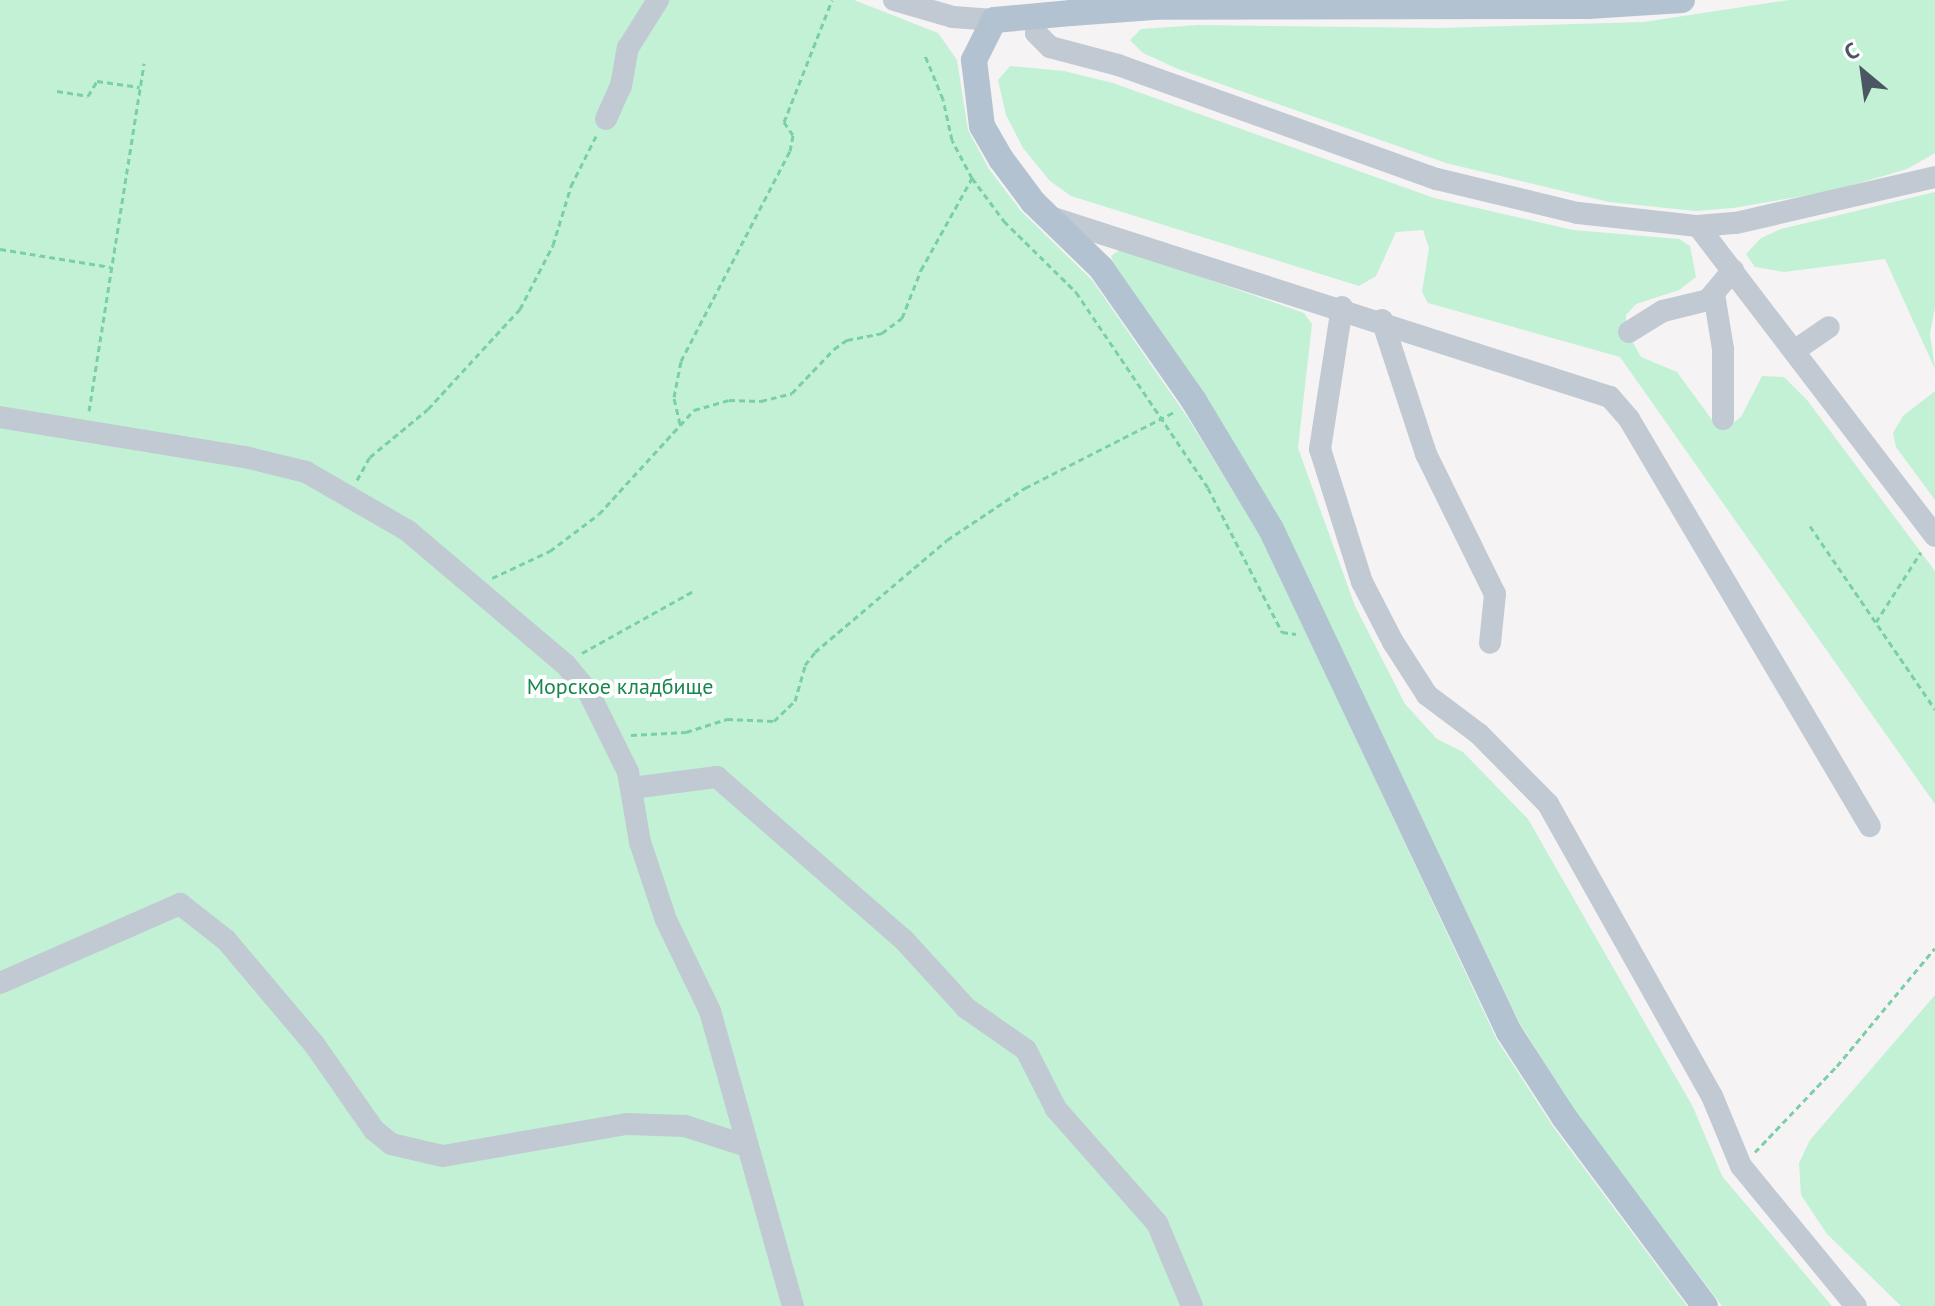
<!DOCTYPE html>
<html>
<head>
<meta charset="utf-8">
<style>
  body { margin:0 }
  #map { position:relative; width:1935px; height:1306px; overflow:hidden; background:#f5f3f3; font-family:"PT Sans",sans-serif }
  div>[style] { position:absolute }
  .green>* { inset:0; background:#c3f1d5 }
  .path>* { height:3px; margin-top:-1.5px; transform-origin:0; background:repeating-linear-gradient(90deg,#7ad0a6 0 6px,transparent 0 10px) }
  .minor>* { height:22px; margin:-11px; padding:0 11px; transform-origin:11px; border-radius:11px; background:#c1cad2 }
  .major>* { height:26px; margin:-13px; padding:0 13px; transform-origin:13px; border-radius:13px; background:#b3c2d1 }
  span { translate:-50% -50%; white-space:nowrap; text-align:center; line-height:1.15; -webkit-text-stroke:8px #fff; paint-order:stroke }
  .park-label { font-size:22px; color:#17864f }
  .north { position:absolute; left:1823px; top:32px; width:80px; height:80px; -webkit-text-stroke:6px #fff; paint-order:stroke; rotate:331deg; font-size:22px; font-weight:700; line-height:32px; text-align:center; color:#4a5661 }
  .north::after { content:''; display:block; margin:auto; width:28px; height:36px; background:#4a5661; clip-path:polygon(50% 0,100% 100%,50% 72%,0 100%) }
</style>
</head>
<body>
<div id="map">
  <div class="green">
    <div style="clip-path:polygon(0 0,854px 0,938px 33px,957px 60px,968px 130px,989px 169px,1021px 211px,1092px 280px,1188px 418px,1264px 542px,1497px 1040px,1554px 1128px,1687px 1306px,0 1306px)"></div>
    <div style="clip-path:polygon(1789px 0,1935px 0,1935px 153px,1907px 169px,1832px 191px,1733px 208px,1695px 211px,1609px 202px,1446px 163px,1178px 69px,1143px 53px,1130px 40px,1141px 29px,1199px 25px,1439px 28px,1644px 22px)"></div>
    <div style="clip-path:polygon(1010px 66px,1064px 71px,1113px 83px,1434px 198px,1573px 230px,1679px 239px,1690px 246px,1696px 277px,1679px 290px,1636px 304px,1626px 315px,1626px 330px,1641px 357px,1677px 372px,1715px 424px,1726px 428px,1741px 417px,1762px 376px,1784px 377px,1807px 400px,1935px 571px,1935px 804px,1620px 357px,1428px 303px,1422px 292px,1429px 248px,1423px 230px,1396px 232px,1376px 276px,1359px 286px,1071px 196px,1050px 181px,1023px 148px,1006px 115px,998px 80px)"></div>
    <div style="clip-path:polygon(1935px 192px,1935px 307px,1930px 334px,1935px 369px,1885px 259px,1784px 272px,1755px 267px,1746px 254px,1761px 238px,1781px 229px)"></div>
    <div style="clip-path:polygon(1121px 249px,1304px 313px,1312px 324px,1298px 448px,1355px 606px,1405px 704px,1437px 739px,1463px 752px,1528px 819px,1693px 1107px,1722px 1176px,1832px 1306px,1722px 1306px,1574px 1110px,1520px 1024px,1281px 522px,1202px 392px,1114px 265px,1111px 256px)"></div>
    <div style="clip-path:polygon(1935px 391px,1935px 500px,1896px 447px,1893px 433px,1903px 416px)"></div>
    <div style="clip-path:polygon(1935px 995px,1935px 1306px,1901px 1306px,1827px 1234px,1801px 1195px,1799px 1163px,1810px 1140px)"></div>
  </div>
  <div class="path">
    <div style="left:57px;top:91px;width:31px;rotate:9deg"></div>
    <div style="left:88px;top:96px;width:17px;rotate:-59deg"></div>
    <div style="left:97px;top:81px;width:43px;rotate:7.9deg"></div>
    <div style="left:972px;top:178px;width:54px;rotate:53.3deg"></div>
    <div style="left:1004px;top:221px;width:101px;rotate:44.6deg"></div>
    <div style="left:1076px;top:292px;width:236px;rotate:56deg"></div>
    <div style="left:1208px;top:488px;width:162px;rotate:62.8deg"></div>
    <div style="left:1282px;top:632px;width:14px;rotate:8deg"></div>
    <div style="left:0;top:249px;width:112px;rotate:9.2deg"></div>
    <div style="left:89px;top:411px;width:352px;rotate:-81deg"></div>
    <div style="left:680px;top:424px;width:28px;rotate:-103deg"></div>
    <div style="left:674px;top:397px;width:37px;rotate:-79deg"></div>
    <div style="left:681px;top:361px;width:237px;rotate:-62.6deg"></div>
    <div style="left:790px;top:151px;width:16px;rotate:-79deg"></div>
    <div style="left:793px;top:135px;width:16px;rotate:-125deg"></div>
    <div style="left:784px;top:122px;width:131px;rotate:-68.5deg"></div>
    <div style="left:357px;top:480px;width:26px;rotate:-61deg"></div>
    <div style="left:370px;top:457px;width:75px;rotate:-39.6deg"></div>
    <div style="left:428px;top:409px;width:136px;rotate:-47.4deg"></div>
    <div style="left:520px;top:309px;width:72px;rotate:-62.7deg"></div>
    <div style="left:553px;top:245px;width:62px;rotate:-73deg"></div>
    <div style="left:571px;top:186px;width:56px;rotate:-63.4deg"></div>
    <div style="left:1810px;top:526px;width:222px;rotate:55.7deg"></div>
    <div style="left:492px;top:578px;width:64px;rotate:-25deg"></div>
    <div style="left:550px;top:551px;width:61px;rotate:-37.1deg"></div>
    <div style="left:599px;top:514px;width:141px;rotate:-47.6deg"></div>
    <div style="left:694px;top:410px;width:36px;rotate:-16deg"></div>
    <div style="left:729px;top:400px;width:32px;rotate:2deg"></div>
    <div style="left:761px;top:401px;width:32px;rotate:-14deg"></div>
    <div style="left:792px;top:393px;width:61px;rotate:-46.3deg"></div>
    <div style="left:834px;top:349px;width:16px;rotate:-35deg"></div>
    <div style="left:847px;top:340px;width:36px;rotate:-11deg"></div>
    <div style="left:882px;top:333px;width:25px;rotate:-37deg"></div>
    <div style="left:902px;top:318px;width:52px;rotate:-68.4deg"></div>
    <div style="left:921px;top:270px;width:105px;rotate:-61deg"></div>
    <div style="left:972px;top:178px;width:43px;rotate:-117.8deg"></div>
    <div style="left:952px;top:140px;width:42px;rotate:-102.4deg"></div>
    <div style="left:943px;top:99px;width:50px;rotate:-112.4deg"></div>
    <div style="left:1876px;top:622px;width:83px;rotate:-57.3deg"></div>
    <div style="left:582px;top:653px;width:129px;rotate:-29.1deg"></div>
    <div style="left:631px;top:735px;width:55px;rotate:-3.1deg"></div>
    <div style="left:686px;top:732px;width:43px;rotate:-17.6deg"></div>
    <div style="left:727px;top:719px;width:47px;rotate:2.4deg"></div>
    <div style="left:774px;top:721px;width:29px;rotate:-44deg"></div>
    <div style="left:795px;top:701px;width:37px;rotate:-74deg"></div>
    <div style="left:805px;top:665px;width:16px;rotate:-52deg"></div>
    <div style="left:815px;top:652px;width:173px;rotate:-40.3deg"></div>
    <div style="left:947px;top:540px;width:94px;rotate:-33.7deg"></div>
    <div style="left:1025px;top:488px;width:169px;rotate:-27deg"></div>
    <div style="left:1755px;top:1152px;width:119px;rotate:-46.4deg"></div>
    <div style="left:1837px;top:1066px;width:153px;rotate:-50.3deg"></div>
  </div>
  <div class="minor">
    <div style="left:894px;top:0;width:61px;rotate:16.1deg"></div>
    <div style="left:953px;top:17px;width:41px;rotate:4.2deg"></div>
    <div style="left:1037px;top:16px;width:17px;rotate:93deg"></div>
    <div style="left:1036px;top:33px;width:20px;rotate:45deg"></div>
    <div style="left:1050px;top:47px;width:70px;rotate:14.8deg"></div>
    <div style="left:1118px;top:65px;width:339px;rotate:19.7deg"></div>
    <div style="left:1437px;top:179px;width:145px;rotate:13.6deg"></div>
    <div style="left:1578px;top:213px;width:121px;rotate:6.2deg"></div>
    <div style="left:1698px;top:226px;width:38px;rotate:-5deg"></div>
    <div style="left:1736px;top:223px;width:204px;rotate:-13deg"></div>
    <div style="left:606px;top:119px;width:36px;rotate:-66deg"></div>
    <div style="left:621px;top:86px;width:39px;rotate:-80deg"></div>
    <div style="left:628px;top:48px;width:57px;rotate:-58deg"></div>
    <div style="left:1050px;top:217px;width:588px;rotate:17.82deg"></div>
    <div style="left:1610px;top:397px;width:29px;rotate:49deg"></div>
    <div style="left:1629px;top:419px;width:473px;rotate:59.4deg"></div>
    <div style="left:1698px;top:226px;width:390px;rotate:52.6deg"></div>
    <div style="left:1714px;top:294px;width:56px;rotate:80.7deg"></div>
    <div style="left:1723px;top:349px;width:70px;rotate:90deg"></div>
    <div style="left:1342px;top:307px;width:144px;rotate:98.8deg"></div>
    <div style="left:1320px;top:449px;width:139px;rotate:72.5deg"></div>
    <div style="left:1362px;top:582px;width:68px;rotate:62.7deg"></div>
    <div style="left:1393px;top:642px;width:63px;rotate:57.3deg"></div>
    <div style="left:1427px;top:695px;width:65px;rotate:36.9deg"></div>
    <div style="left:1479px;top:734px;width:98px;rotate:45.4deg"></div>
    <div style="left:1548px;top:804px;width:335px;rotate:60.7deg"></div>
    <div style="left:1712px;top:1096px;width:76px;rotate:67.5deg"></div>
    <div style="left:1741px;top:1166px;width:181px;rotate:50.6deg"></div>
    <div style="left:1382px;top:320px;width:141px;rotate:71.8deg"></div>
    <div style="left:1426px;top:454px;width:156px;rotate:63.8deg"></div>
    <div style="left:1495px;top:594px;width:49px;rotate:95.8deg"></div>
    <div style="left:1629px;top:332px;width:40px;rotate:-32deg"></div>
    <div style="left:1663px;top:311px;width:46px;rotate:-13.7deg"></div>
    <div style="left:1708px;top:300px;width:39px;rotate:-50deg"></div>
    <div style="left:1794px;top:351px;width:42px;rotate:-34.4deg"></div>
    <div style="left:0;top:417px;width:248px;rotate:9.3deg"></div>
    <div style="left:245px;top:457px;width:63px;rotate:13.8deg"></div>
    <div style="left:306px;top:472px;width:118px;rotate:30deg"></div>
    <div style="left:408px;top:531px;width:206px;rotate:40.3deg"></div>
    <div style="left:565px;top:664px;width:35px;rotate:50deg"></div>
    <div style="left:588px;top:691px;width:90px;rotate:63.7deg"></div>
    <div style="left:628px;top:772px;width:71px;rotate:80.3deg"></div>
    <div style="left:640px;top:842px;width:82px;rotate:71.6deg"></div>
    <div style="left:666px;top:920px;width:101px;rotate:64.2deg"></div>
    <div style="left:710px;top:1011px;width:306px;rotate:74.3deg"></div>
    <div style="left:632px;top:788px;width:86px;rotate:-7.4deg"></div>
    <div style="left:717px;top:777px;width:248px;rotate:41.1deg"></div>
    <div style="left:904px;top:940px;width:92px;rotate:47.6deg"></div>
    <div style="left:966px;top:1008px;width:73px;rotate:35deg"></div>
    <div style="left:1026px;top:1050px;width:66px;rotate:63deg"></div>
    <div style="left:1056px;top:1109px;width:152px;rotate:48.5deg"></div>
    <div style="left:1157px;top:1223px;width:90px;rotate:67.1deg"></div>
    <div style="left:0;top:983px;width:197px;rotate:-23.7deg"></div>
    <div style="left:180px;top:904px;width:58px;rotate:38deg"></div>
    <div style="left:226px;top:940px;width:136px;rotate:49.8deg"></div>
    <div style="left:314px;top:1044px;width:105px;rotate:55.1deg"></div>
    <div style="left:374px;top:1130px;width:22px;rotate:39deg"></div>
    <div style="left:391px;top:1144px;width:53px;rotate:13deg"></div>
    <div style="left:443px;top:1156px;width:186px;rotate:-9.9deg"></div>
    <div style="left:626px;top:1124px;width:59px;rotate:1.9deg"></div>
    <div style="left:685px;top:1126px;width:65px;rotate:17.9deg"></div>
  </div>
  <div class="major">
    <div style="left:1682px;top:0;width:94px;rotate:176.3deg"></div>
    <div style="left:1588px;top:6px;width:435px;rotate:179.9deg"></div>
    <div style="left:1153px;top:7px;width:82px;rotate:175.8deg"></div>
    <div style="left:1071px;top:13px;width:77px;rotate:174.8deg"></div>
    <div style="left:994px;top:20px;width:45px;rotate:116.6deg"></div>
    <div style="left:974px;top:60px;width:66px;rotate:83.1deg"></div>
    <div style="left:982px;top:126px;width:38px;rotate:60deg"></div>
    <div style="left:1001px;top:159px;width:54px;rotate:53.3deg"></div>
    <div style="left:1033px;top:202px;width:95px;rotate:44.1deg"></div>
    <div style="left:1101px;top:268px;width:162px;rotate:55deg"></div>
    <div style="left:1194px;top:401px;width:149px;rotate:59deg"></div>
    <div style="left:1271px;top:529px;width:556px;rotate:64.68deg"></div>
    <div style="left:1509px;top:1032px;width:101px;rotate:57.1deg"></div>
    <div style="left:1564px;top:1117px;width:236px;rotate:53.3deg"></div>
  </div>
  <div class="park-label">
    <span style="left:620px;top:687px">Морское кладбище</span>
  </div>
  <div class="north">С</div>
</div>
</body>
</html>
